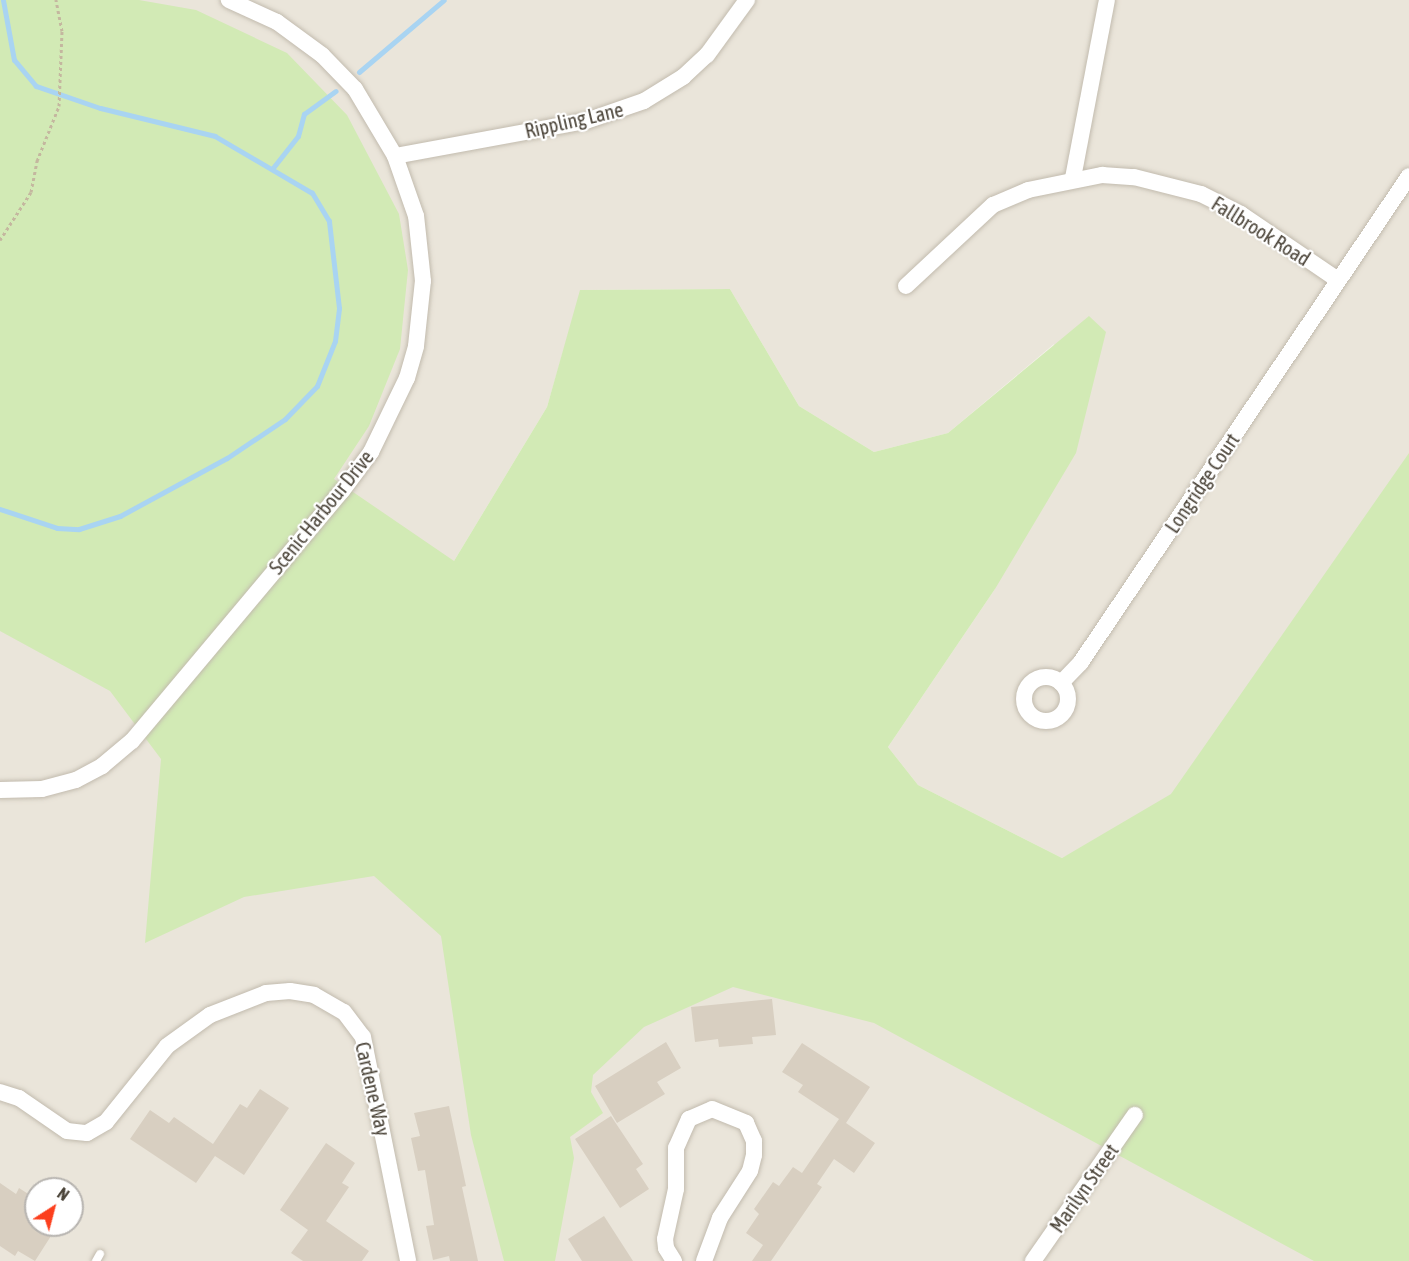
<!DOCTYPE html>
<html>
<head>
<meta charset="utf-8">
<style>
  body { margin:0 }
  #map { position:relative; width:1409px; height:1261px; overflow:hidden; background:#f6f3ec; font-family:"Asap Condensed",sans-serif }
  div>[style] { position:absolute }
  .residential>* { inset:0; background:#eae5da }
  .green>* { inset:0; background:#d2eab5 }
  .stream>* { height:5px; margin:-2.5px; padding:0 2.5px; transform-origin:2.5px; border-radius:2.5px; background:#a9d4f2 }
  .building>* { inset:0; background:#d8cfc1 }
  .path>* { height:3px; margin-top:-1.5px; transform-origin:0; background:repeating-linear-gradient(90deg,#c4b79f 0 3px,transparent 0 6px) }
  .roads { filter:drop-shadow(0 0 2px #c2bbae) drop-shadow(0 0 2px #c2bbae) }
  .service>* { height:8px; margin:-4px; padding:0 4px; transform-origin:4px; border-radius:4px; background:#fff }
  .minor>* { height:16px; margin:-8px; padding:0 8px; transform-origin:8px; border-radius:8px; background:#fff }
  .minor>.ring { margin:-8px; padding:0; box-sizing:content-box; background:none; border:16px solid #fff; border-radius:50% }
  span { translate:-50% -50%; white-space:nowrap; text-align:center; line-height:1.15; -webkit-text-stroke:4.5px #fff; paint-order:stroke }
  .street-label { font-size:20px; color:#4b4439 }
  .north { position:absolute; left:24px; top:1177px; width:60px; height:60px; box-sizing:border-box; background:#fff; border:2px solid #b7b4b0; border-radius:50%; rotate:36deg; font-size:16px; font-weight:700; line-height:24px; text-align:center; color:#4b4439 }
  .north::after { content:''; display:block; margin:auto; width:21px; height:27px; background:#fc3f1d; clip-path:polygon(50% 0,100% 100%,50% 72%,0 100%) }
</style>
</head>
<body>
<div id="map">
  <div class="residential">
    <div style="clip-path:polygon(evenodd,0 0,1409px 0,1409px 456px,1183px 800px,1062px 858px,918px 785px,888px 747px,995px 589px,1054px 344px,948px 433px,874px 452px,799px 406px,730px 289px,581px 290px,547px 407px,454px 561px,1409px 1261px,0 1261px,0 0,36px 1189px,72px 1189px,72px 1225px,36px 1225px,36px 1189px)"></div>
  </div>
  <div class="green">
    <div style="clip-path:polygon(0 0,139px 0,196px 10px,287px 53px,347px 115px,399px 214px,408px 270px,400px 349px,369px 426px,334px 479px,454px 561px,547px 407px,580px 290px,730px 289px,799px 406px,874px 452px,948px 433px,1089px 316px,1106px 332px,1076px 453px,995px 589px,888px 747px,918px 785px,1062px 858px,1171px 794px,1409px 453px,1409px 1261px,1314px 1261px,874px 1023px,733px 987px,644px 1027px,593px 1075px,591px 1092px,603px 1113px,570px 1137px,574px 1158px,555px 1261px,504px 1261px,471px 1135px,441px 936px,374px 876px,244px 897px,145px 943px,161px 759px,110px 691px,0 631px)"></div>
  </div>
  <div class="stream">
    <div style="left:359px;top:72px;width:111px;rotate:-40.3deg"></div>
    <div style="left:272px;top:169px;width:42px;rotate:-51.8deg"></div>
    <div style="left:298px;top:136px;width:23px;rotate:-75deg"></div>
    <div style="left:304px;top:114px;width:39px;rotate:-36deg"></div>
    <div style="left:0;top:509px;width:60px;rotate:18.4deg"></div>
    <div style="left:57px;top:528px;width:22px;rotate:3deg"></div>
    <div style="left:79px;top:529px;width:43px;rotate:-17.6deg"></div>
    <div style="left:120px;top:516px;width:122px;rotate:-28.5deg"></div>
    <div style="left:227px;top:458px;width:70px;rotate:-33.9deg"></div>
    <div style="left:285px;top:419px;width:46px;rotate:-45.9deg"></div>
    <div style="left:317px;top:386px;width:48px;rotate:-68.2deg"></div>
    <div style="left:335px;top:341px;width:33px;rotate:-83deg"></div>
    <div style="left:339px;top:308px;width:88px;rotate:-96.6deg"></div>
    <div style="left:329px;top:221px;width:33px;rotate:-121deg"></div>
    <div style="left:312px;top:193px;width:113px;rotate:-149.6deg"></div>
    <div style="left:215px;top:136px;width:118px;rotate:-166.3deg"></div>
    <div style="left:100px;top:108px;width:68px;rotate:-161deg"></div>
    <div style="left:36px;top:86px;width:34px;rotate:-130deg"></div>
    <div style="left:14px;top:60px;width:61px;rotate:-100.4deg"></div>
  </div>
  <div class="building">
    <div style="clip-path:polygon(772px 999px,776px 1035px,752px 1037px,753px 1044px,719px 1047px,718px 1039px,695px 1042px,691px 1007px)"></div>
    <div style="clip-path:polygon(666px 1042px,681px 1068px,657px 1082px,665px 1094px,617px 1123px,595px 1086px)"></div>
    <div style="clip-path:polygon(802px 1043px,870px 1087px,846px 1123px,875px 1143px,854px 1173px,834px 1159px,817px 1184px,822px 1187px,771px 1261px,752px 1261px,763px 1245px,746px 1233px,759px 1214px,754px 1209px,773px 1182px,779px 1186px,793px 1167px,802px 1173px,839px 1119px,798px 1092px,803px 1085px,782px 1072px)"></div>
    <div style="clip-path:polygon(260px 1089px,289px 1108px,244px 1175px,215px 1156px,196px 1183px,130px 1139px,150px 1110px,169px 1123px,174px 1117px,213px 1144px,240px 1104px,247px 1108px)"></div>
    <div style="clip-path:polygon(449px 1106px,466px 1186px,462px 1187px,478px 1261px,450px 1261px,449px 1256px,433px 1260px,426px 1226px,434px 1225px,425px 1170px,418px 1171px,411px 1138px,420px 1136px,414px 1113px)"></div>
    <div style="clip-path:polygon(611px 1116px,643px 1164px,636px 1169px,649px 1189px,620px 1208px,575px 1139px)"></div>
    <div style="clip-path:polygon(326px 1143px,355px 1163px,342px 1183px,349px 1187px,326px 1221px,369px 1251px,362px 1261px,303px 1261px,291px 1253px,308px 1230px,280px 1210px)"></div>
    <div style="clip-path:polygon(0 1183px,16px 1194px,19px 1188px,36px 1199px,36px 1225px,58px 1225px,35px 1261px,18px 1251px,15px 1256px,0 1246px)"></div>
    <div style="clip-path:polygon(604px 1216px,633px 1261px,582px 1261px,568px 1239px)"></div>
  </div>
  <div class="path">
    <div style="left:0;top:240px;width:57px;rotate:-57.1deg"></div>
    <div style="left:31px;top:192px;width:32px;rotate:-79deg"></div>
    <div style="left:37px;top:161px;width:59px;rotate:-68.2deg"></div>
    <div style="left:59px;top:106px;width:75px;rotate:-87.7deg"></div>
    <div style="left:62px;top:31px;width:32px;rotate:-101deg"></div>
  </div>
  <div class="roads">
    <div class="service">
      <div style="left:96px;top:1261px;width:8px;rotate:-60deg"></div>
    </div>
    <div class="minor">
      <div style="left:395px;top:156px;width:194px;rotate:-10.4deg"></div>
      <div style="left:586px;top:121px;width:61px;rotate:-19deg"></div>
      <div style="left:644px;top:101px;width:46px;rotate:-31.6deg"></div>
      <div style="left:683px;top:77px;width:33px;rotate:-43deg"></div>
      <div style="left:707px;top:55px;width:68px;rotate:-54deg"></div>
      <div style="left:1073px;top:178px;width:181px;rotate:-79.2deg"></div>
      <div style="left:906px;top:286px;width:119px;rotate:-43deg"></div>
      <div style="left:993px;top:205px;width:38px;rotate:-23deg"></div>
      <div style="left:1028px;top:190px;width:76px;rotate:-11.5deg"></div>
      <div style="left:1102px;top:175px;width:32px;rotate:4deg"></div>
      <div style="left:1134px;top:177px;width:69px;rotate:14.2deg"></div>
      <div style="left:1201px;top:194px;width:45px;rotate:26.6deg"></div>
      <div style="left:1241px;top:214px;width:117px;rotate:34.2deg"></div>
      <div class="ring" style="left:1024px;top:677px;width:28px;height:28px"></div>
      <div style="left:1061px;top:683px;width:29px;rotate:-46deg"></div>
      <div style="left:1081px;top:662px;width:586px;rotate:-55.98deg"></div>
      <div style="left:0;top:790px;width:42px;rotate:-1.4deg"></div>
      <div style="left:42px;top:789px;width:35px;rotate:-15deg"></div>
      <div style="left:76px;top:780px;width:30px;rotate:-28deg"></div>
      <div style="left:102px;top:766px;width:39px;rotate:-40deg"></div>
      <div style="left:132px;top:741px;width:326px;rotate:-50deg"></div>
      <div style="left:342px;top:491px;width:49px;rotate:-53.4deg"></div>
      <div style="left:371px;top:452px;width:82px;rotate:-64.1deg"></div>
      <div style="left:407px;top:378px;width:33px;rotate:-74deg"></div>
      <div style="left:416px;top:346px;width:65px;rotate:-83.9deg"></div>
      <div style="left:423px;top:281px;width:65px;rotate:-96.1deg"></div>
      <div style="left:416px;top:216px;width:64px;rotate:-109.3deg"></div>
      <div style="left:395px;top:156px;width:78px;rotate:-120.8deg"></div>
      <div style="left:355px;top:89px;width:47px;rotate:-134.1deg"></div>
      <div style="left:322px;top:55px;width:56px;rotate:-143.7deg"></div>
      <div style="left:277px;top:22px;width:53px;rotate:-155.4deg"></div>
      <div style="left:0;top:1092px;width:20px;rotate:18deg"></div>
      <div style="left:19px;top:1098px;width:58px;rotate:34.5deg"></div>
      <div style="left:67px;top:1131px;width:20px;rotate:6deg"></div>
      <div style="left:87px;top:1133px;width:22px;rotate:-30deg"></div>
      <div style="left:106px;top:1122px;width:97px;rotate:-51.2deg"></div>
      <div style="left:167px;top:1046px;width:53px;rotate:-35.8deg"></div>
      <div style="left:210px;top:1015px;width:60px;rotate:-21.4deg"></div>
      <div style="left:266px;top:993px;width:24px;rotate:-5deg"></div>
      <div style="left:290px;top:991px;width:24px;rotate:9deg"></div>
      <div style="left:314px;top:995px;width:34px;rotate:30deg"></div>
      <div style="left:344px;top:1012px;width:31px;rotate:53deg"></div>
      <div style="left:363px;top:1037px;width:228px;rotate:78.6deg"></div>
      <div style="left:674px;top:1261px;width:15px;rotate:-122deg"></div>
      <div style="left:666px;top:1248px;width:9px;rotate:-96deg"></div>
      <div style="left:665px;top:1239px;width:51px;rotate:-77.6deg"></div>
      <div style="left:676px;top:1189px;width:41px;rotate:-90deg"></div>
      <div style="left:676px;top:1148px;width:32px;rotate:-66deg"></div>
      <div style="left:689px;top:1119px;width:25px;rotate:-23deg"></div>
      <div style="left:712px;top:1109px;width:37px;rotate:22deg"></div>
      <div style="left:746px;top:1123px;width:20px;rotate:66deg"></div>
      <div style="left:754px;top:1141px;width:14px;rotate:90deg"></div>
      <div style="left:754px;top:1155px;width:16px;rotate:104deg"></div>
      <div style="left:750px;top:1171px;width:56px;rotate:122.6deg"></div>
      <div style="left:720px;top:1218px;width:46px;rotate:110.4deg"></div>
      <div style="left:1033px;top:1261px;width:178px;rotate:-55.1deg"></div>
    </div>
  </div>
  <div class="street-label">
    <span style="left:574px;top:120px;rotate:-13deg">Rippling Lane</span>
    <span style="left:1261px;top:231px;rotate:32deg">Fallbrook Road</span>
    <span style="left:1202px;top:483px;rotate:-56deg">Longridge Court</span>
    <span style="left:321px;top:512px;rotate:-51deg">Scenic Harbour Drive</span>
    <span style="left:373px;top:1089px;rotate:77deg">Cardene Way</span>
    <span style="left:1084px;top:1188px;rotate:-55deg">Marilyn Street</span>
  </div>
  <div class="north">N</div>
</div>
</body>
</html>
